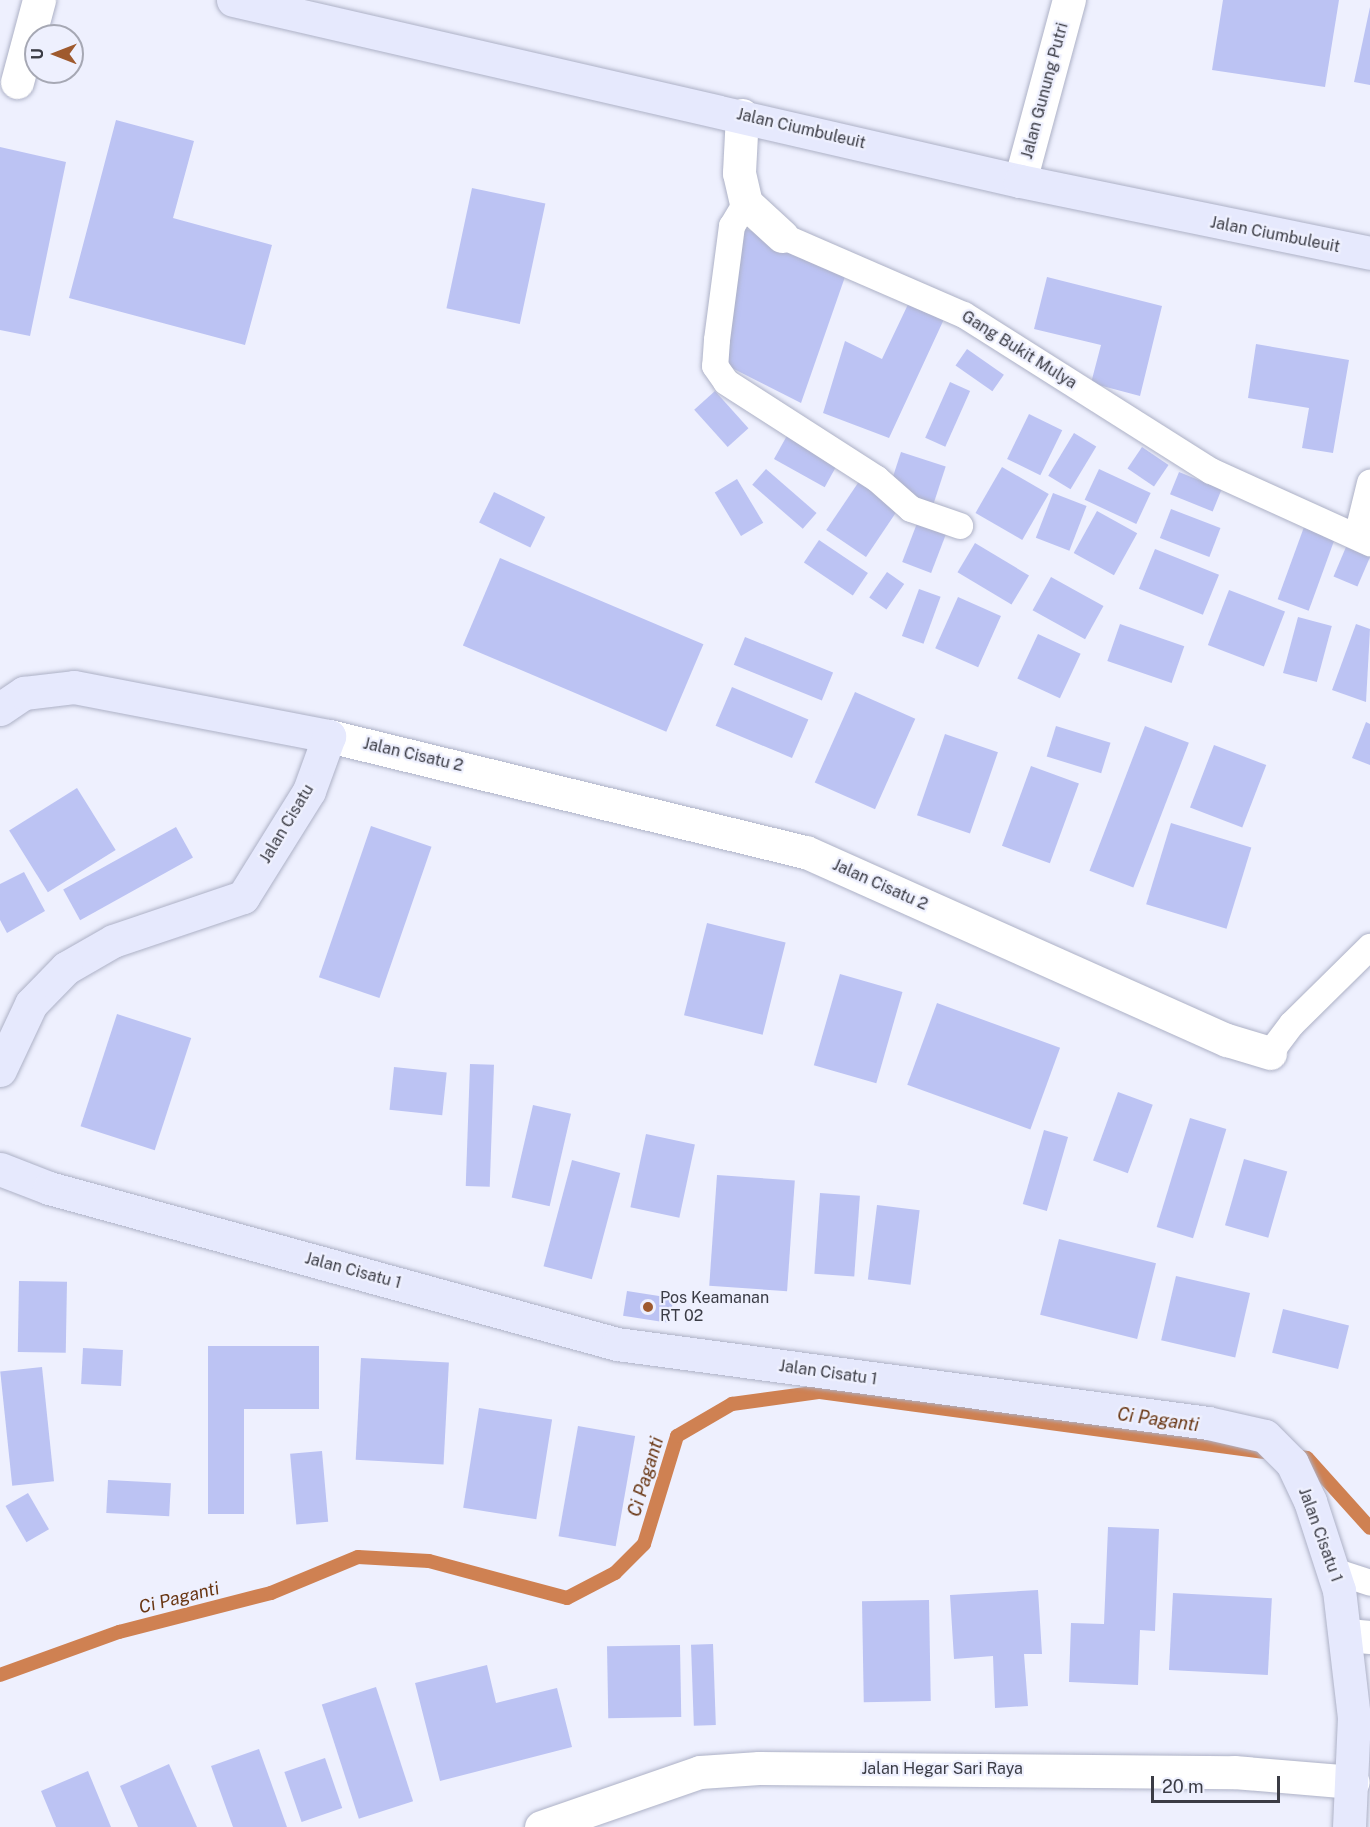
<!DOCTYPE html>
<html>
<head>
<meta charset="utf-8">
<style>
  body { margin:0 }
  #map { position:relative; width:1370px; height:1827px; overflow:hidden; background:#eef0fe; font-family:"Public Sans",sans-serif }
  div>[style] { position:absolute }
  .stream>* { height:14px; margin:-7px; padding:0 7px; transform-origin:7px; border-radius:7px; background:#cf8152 }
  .building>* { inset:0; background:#bcc3f3; transform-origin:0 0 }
  .roads { filter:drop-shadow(0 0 2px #adb1c6) drop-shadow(0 0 2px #adb1c6) }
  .lane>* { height:26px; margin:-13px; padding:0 13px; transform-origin:13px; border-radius:13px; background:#fff }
  .street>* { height:33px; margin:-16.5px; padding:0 16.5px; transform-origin:16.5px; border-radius:16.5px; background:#fff }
  .secondary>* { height:33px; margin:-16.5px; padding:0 16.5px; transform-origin:16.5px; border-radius:16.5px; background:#e6e9fd }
  .dots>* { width:16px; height:16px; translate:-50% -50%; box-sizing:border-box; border:3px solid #eef0fe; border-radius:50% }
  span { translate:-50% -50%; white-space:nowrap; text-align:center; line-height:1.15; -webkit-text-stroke:4.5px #eef0fe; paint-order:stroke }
  .street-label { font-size:16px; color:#3b3c45 }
  .poi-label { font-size:16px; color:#3b3c45 }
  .left { translate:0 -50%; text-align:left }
  .water-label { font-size:18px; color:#693613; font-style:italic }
  .north { position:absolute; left:24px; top:24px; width:60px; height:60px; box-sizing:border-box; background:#eef0fe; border:2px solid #a6a8b4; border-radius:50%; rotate:270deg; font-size:16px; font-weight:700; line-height:24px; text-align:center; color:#3b3c45 }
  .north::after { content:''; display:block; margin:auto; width:21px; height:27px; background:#9f5a2e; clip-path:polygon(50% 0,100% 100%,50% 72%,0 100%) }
  .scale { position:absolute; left:1151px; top:1776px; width:129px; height:27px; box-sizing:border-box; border:3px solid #3b3c45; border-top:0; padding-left:8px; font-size:18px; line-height:21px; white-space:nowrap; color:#3b3c45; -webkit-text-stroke:4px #eef0fe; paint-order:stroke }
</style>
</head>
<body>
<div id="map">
  <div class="stream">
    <div style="left:1294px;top:1456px;width:13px;rotate:9deg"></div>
    <div style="left:1307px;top:1458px;width:94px;rotate:48deg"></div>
    <div style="left:0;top:1675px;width:127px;rotate:-19.9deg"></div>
    <div style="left:119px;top:1632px;width:157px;rotate:-14.4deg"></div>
    <div style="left:271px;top:1593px;width:94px;rotate:-22.5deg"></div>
    <div style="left:358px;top:1557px;width:71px;rotate:3.2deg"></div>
    <div style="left:429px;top:1561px;width:143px;rotate:15deg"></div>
    <div style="left:567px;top:1598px;width:54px;rotate:-27.5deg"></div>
    <div style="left:615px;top:1573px;width:41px;rotate:-45deg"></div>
    <div style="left:644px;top:1544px;width:113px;rotate:-73deg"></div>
    <div style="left:677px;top:1436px;width:64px;rotate:-30.2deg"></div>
    <div style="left:732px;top:1404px;width:89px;rotate:-7.8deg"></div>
    <div style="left:820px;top:1392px;width:456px;rotate:7.7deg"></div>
  </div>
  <div class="building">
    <div style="clip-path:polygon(1223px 0,1339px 0,1325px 87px,1212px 70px)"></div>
    <div style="clip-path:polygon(1370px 7px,1370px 85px,1354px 82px)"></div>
    <div style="clip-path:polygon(116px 120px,194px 141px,173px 218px,272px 245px,245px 345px,69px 298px)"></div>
    <div style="clip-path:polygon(0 147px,66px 162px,30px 336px,0 330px)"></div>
    <div style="left:472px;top:188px;width:75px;height:123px;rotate:12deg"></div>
    <div style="clip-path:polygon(735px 224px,847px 271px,801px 403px,718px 361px)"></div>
    <div style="clip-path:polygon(1047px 277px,1162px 306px,1140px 396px,1091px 383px,1101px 345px,1034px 329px)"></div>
    <div style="clip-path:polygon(912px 296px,945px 317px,889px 438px,823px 413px,845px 341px,882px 359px)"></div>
    <div style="clip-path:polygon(1256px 344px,1349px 360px,1333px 453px,1302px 448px,1309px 408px,1248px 398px)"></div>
    <div style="left:967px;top:349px;width:45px;height:20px;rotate:35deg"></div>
    <div style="left:950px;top:382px;width:22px;height:61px;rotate:24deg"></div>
    <div style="left:715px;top:391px;width:50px;height:28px;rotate:48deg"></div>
    <div style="left:1029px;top:414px;width:37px;height:50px;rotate:26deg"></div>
    <div style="left:789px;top:432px;width:58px;height:31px;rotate:29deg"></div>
    <div style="left:1074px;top:433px;width:26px;height:50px;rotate:31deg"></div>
    <div style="left:1142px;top:447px;width:32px;height:26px;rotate:34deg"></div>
    <div style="left:901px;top:452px;width:47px;height:39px;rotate:18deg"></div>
    <div style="left:1002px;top:467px;width:54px;height:53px;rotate:30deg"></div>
    <div style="left:766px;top:469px;width:67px;height:21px;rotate:41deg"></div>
    <div style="left:1099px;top:469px;width:57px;height:34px;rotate:25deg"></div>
    <div style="left:1179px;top:472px;width:46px;height:24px;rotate:22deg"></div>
    <div style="left:862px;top:477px;width:48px;height:64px;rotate:34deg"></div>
    <div style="left:737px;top:479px;width:51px;height:26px;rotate:59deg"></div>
    <div style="left:494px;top:492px;width:57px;height:34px;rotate:26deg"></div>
    <div style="left:1053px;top:493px;width:36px;height:48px;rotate:21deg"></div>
    <div style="left:1171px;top:509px;width:53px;height:31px;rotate:21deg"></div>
    <div style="left:1097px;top:511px;width:46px;height:48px;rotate:29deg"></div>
    <div style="left:919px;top:518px;width:31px;height:47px;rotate:21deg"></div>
    <div style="left:1304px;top:527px;width:33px;height:77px;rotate:20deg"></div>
    <div style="left:819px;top:540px;width:59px;height:27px;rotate:34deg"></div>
    <div style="left:975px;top:543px;width:63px;height:34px;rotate:31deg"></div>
    <div style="left:1346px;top:547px;width:26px;height:32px;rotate:23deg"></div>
    <div style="left:1155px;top:549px;width:69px;height:43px;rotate:22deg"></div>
    <div style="left:500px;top:558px;width:221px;height:95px;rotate:23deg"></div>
    <div style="left:887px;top:572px;width:21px;height:31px;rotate:35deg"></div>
    <div style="left:1051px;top:577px;width:60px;height:38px;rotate:29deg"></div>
    <div style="left:919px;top:589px;width:23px;height:50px;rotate:20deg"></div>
    <div style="left:1229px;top:590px;width:60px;height:59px;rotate:21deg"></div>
    <div style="left:958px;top:597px;width:47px;height:56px;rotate:24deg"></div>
    <div style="left:1298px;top:617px;width:35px;height:58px;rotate:15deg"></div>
    <div style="left:1120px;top:624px;width:68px;height:39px;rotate:19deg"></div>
    <div style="clip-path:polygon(1356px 624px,1370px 629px,1366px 702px,1332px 690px)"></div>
    <div style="left:1038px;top:634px;width:47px;height:49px;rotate:25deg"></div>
    <div style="left:745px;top:637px;width:95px;height:30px;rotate:22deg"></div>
    <div style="left:732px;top:687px;width:83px;height:42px;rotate:23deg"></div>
    <div style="left:855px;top:692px;width:66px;height:99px;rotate:24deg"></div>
    <div style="clip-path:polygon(1366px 722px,1370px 724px,1370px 765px,1352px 758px)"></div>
    <div style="left:1056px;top:726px;width:57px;height:32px;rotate:17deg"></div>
    <div style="left:1145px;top:726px;width:47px;height:155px;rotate:21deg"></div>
    <div style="left:945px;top:734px;width:56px;height:86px;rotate:19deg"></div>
    <div style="left:1214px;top:745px;width:56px;height:67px;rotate:21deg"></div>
    <div style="left:1031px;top:766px;width:51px;height:85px;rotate:20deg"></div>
    <div style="left:77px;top:788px;width:73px;height:80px;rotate:58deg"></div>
    <div style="left:1171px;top:823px;width:84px;height:85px;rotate:17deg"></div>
    <div style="left:371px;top:826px;width:64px;height:160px;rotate:19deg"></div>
    <div style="left:176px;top:827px;width:35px;height:129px;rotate:61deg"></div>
    <div style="clip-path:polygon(24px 872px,45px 911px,7px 933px,0 920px,0 884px)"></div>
    <div style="left:707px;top:923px;width:81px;height:95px;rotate:14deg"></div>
    <div style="left:840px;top:974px;width:65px;height:95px;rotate:16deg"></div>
    <div style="left:937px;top:1003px;width:131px;height:87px;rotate:20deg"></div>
    <div style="left:117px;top:1014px;width:78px;height:118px;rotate:18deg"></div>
    <div style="left:470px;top:1064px;width:24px;height:122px;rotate:2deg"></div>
    <div style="left:394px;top:1067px;width:53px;height:43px;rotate:6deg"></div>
    <div style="left:1118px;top:1092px;width:37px;height:73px;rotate:20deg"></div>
    <div style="left:533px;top:1105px;width:39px;height:95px;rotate:13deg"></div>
    <div style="left:1190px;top:1118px;width:38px;height:114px;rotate:17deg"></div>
    <div style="left:1044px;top:1130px;width:25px;height:77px;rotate:16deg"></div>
    <div style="left:646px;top:1134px;width:50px;height:75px;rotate:12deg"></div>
    <div style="left:1244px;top:1159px;width:45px;height:69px;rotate:16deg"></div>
    <div style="left:572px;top:1160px;width:50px;height:110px;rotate:15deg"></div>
    <div style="left:717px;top:1175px;width:78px;height:111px;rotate:4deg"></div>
    <div style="left:820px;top:1193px;width:40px;height:81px;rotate:4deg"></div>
    <div style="left:877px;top:1205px;width:43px;height:75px;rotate:7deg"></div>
    <div style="left:1059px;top:1239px;width:100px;height:78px;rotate:14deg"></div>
    <div style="left:1176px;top:1276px;width:76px;height:66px;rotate:13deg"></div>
    <div style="left:19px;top:1281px;width:48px;height:71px;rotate:1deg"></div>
    <div style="left:627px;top:1291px;width:47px;height:25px;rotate:9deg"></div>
    <div style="left:1283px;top:1309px;width:68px;height:45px;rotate:14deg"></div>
    <div style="clip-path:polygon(208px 1346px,319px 1346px,319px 1409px,244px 1409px,244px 1514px,208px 1514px)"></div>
    <div style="left:83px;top:1348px;width:40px;height:36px;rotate:3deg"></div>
    <div style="left:361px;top:1358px;width:88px;height:102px;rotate:3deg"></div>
    <div style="left:42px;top:1367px;width:115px;height:42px;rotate:84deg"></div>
    <div style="left:479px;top:1408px;width:74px;height:101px;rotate:9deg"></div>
    <div style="left:578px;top:1426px;width:58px;height:112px;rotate:10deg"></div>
    <div style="left:322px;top:1451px;width:71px;height:32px;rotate:85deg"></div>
    <div style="left:108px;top:1480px;width:63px;height:33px;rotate:3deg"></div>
    <div style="left:28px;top:1493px;width:42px;height:26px;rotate:60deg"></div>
    <div style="clip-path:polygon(1108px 1527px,1159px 1529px,1155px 1631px,1140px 1630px,1138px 1685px,1069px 1682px,1071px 1623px,1104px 1624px)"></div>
    <div style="clip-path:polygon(1038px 1590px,1042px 1654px,1024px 1654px,1028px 1706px,995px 1708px,993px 1656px,954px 1659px,950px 1595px)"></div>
    <div style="left:1173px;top:1593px;width:99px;height:77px;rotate:3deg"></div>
    <div style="left:929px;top:1600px;width:101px;height:67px;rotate:89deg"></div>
    <div style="left:713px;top:1644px;width:81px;height:22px;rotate:88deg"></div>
    <div style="left:680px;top:1645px;width:72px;height:73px;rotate:89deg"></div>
    <div style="clip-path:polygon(487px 1665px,496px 1703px,557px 1688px,572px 1747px,440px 1781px,415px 1683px)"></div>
    <div style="left:376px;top:1687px;width:120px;height:57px;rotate:72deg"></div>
    <div style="clip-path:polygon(259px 1749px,287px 1827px,233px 1827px,211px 1766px)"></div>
    <div style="left:325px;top:1758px;width:53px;height:43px;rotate:71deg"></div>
    <div style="clip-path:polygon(169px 1764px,197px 1827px,138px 1827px,120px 1786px)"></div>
    <div style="clip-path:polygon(88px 1771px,111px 1827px,56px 1827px,41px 1791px)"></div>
  </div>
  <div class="roads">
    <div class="lane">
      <div style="left:746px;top:203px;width:27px;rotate:121deg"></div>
      <div style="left:732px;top:226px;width:115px;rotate:97.5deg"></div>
      <div style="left:717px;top:340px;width:26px;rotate:94deg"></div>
      <div style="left:715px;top:366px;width:19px;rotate:55deg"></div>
      <div style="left:726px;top:382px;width:179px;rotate:32.7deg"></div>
      <div style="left:877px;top:479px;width:45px;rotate:41.4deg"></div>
      <div style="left:911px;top:509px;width:52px;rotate:19.1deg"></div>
      <div style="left:782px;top:236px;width:198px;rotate:23.5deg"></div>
      <div style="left:964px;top:315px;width:292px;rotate:32.3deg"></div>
      <div style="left:1211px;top:471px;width:175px;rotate:24.4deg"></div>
      <div style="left:1357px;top:536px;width:55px;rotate:-76.2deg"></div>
      <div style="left:1270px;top:1053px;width:36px;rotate:-53deg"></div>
      <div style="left:1292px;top:1024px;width:110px;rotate:-44.6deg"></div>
      <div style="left:1334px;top:1571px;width:38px;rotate:18deg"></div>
    </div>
    <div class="street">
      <div style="left:17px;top:82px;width:85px;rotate:-75deg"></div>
      <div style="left:742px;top:115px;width:58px;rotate:93deg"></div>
      <div style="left:739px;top:173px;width:31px;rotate:77deg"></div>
      <div style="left:746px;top:203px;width:49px;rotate:42.5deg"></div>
      <div style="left:1020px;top:181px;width:188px;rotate:-74.9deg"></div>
      <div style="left:329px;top:736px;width:491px;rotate:13.7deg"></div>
      <div style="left:806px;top:852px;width:461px;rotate:24.1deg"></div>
      <div style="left:1227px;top:1040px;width:45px;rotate:16.8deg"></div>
      <div style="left:1347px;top:1635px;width:23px;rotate:5deg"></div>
      <div style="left:541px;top:1827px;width:168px;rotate:-19.1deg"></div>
      <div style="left:700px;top:1772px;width:59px;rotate:-3.9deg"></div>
      <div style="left:759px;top:1768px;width:475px;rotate:0.5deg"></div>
      <div style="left:1234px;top:1772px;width:119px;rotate:4.8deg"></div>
    </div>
    <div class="secondary">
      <div style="left:233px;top:0;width:808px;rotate:12.95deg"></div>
      <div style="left:1020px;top:181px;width:357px;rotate:11.6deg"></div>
      <div style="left:0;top:709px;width:29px;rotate:-34deg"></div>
      <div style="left:24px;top:693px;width:50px;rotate:-6.8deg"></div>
      <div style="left:74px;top:687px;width:260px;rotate:10.9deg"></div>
      <div style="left:329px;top:736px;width:59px;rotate:110deg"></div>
      <div style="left:309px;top:791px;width:125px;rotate:121.9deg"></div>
      <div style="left:243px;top:897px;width:137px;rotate:161.3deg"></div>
      <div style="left:113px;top:941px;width:54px;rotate:150.1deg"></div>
      <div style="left:66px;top:968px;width:50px;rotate:134.2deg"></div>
      <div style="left:31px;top:1004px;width:73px;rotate:115.2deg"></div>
      <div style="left:0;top:1169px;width:53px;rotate:21.2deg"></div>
      <div style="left:49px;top:1188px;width:589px;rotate:15.36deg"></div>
      <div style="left:617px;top:1344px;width:596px;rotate:7.61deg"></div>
      <div style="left:1208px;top:1423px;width:58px;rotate:12.8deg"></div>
      <div style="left:1265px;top:1436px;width:38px;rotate:45deg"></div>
      <div style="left:1292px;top:1463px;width:42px;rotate:64.7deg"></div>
      <div style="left:1310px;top:1501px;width:94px;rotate:72deg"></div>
      <div style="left:1339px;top:1590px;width:128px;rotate:83.3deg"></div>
      <div style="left:1354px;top:1717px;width:110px;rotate:92.6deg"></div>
    </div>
  </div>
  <div class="dots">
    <div style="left:648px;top:1307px;background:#9f5a2e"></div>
  </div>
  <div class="street-label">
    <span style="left:1045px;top:91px;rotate:-75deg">Jalan Gunung Putri</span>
    <span style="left:801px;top:129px;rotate:13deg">Jalan Ciumbuleuit</span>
    <span style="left:1275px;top:235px;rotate:11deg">Jalan Ciumbuleuit</span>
    <span style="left:1019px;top:350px;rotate:32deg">Gang Bukit Mulya</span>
    <span style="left:413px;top:755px;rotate:13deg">Jalan Cisatu 2</span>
    <span style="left:287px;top:824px;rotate:-59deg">Jalan Cisatu</span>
    <span style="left:880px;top:885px;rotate:24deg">Jalan Cisatu 2</span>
    <span style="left:353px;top:1271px;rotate:15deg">Jalan Cisatu 1</span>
    <span style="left:828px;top:1373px;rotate:8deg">Jalan Cisatu 1</span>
    <span style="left:1320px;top:1535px;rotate:70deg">Jalan Cisatu 1</span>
    <span style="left:942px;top:1769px">Jalan Hegar Sari Raya</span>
  </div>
  <div class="poi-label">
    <span class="left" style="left:660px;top:1307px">Pos Keamanan<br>RT 02</span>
  </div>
  <div class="water-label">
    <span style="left:1158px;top:1420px;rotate:8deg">Ci Paganti</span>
    <span style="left:646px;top:1477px;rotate:-73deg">Ci Paganti</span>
    <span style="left:179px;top:1598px;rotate:-14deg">Ci Paganti</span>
  </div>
  <div class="north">U</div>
  <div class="scale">20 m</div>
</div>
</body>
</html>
